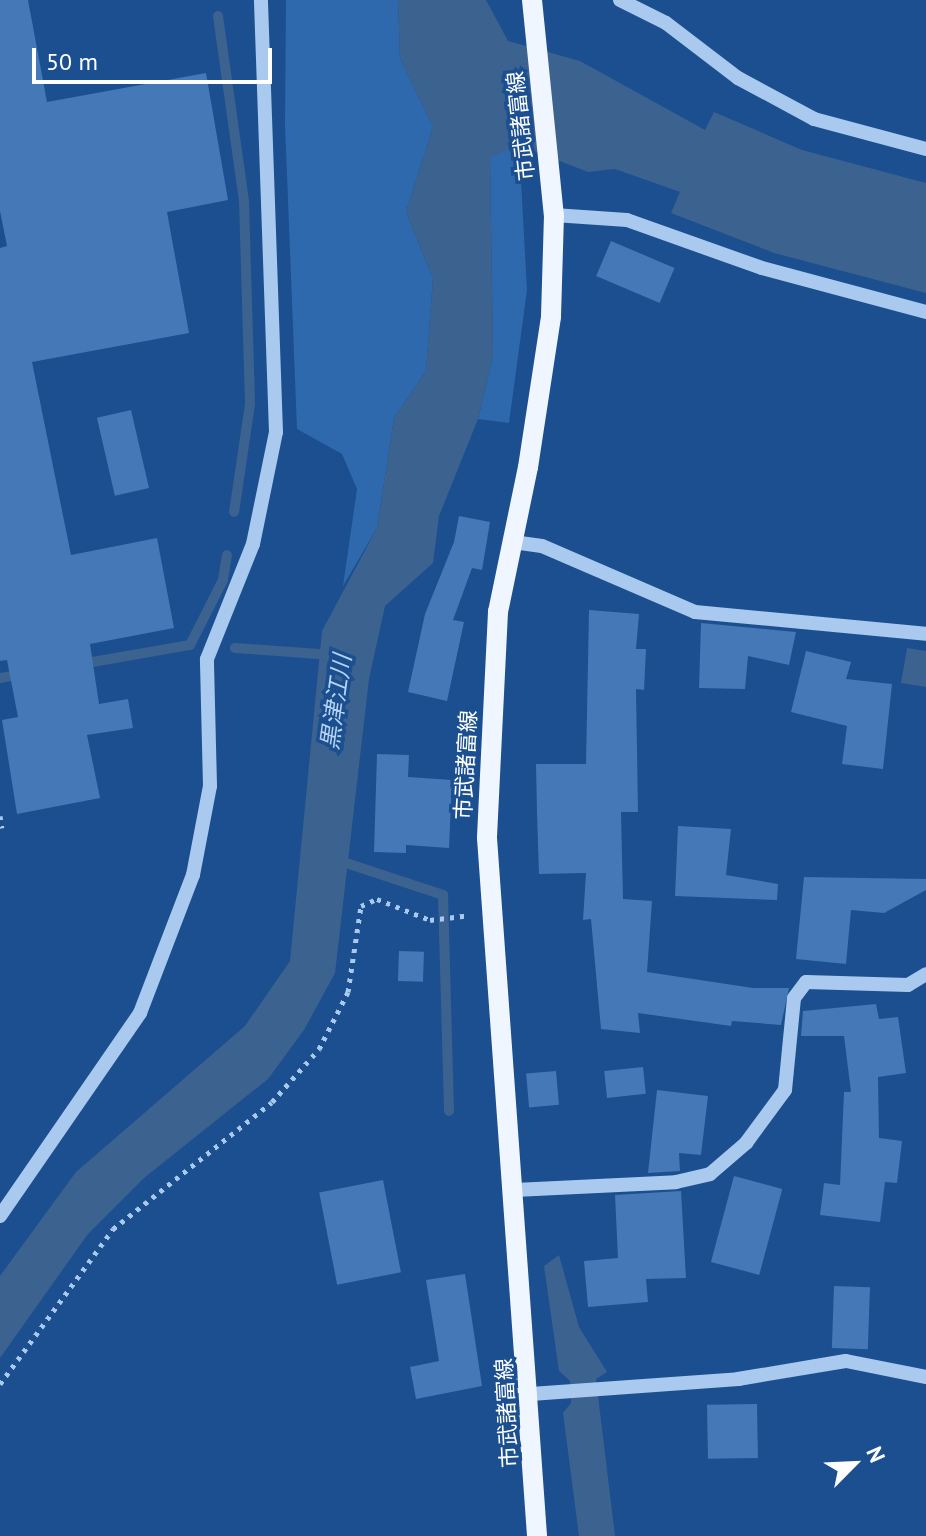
<!DOCTYPE html>
<html>
<head>
<meta charset="utf-8">
<style>
  body { margin:0 }
  #map { position:relative; width:926px; height:1536px; overflow:hidden; background:#1b4f8f; font-family:"PT Sans","Noto Sans JP",sans-serif }
  div>[style] { position:absolute }
  .green>* { inset:0; background:#2e69ad }
  .water>* { inset:0; background:#3c6290 }
  .stream>* { height:10px; margin:-5px; padding:0 5px; transform-origin:5px; border-radius:5px; background:#3c6290 }
  .building>* { inset:0; background:#4478b7; transform-origin:0 0 }
  .path>* { height:5px; margin-top:-2.5px; transform-origin:0; background:repeating-linear-gradient(90deg,#a9c9ee 0 4px,transparent 0 10px) }
  .minor>* { height:14px; margin:-7px; padding:0 7px; transform-origin:7px; border-radius:7px; background:#a9c9ee }
  .major>* { height:20px; margin:-10px; padding:0 10px; transform-origin:10px; border-radius:10px; background:#f0f6ff }
  span { translate:-50% -50%; white-space:nowrap; text-align:center; line-height:1.15; -webkit-text-stroke:7px #1b4f8f; paint-order:stroke }
  .street-label { font-size:22px; color:#fff }
  .water-label { font-size:24px; color:#b5d3f5; font-style:italic }
  .north { position:absolute; left:814px; top:1424px; width:80px; height:80px; -webkit-text-stroke:6px #1b4f8f; paint-order:stroke; rotate:66deg; font-size:22px; font-weight:700; line-height:32px; text-align:center; color:#fff }
  .north::after { content:''; display:block; margin:auto; width:28px; height:36px; background:#fff; clip-path:polygon(50% 0,100% 100%,50% 72%,0 100%) }
  .scale { position:absolute; left:32px; top:48px; width:240px; height:36px; box-sizing:border-box; border:4px solid #fff; border-top:0; padding-left:10px; font-size:24px; line-height:28px; white-space:nowrap; color:#fff; -webkit-text-stroke:6px #1b4f8f; paint-order:stroke }
</style>
</head>
<body>
<div id="map">
  <div class="green">
    <div style="clip-path:polygon(286px 0,398px 0,400px 58px,433px 127px,406px 212px,433px 279px,426px 371px,394px 418px,377px 528px,343px 586px,357px 489px,342px 454px,297px 429px,285px 124px)"></div>
    <div style="clip-path:polygon(519px 144px,527px 290px,509px 423px,478px 419px,493px 357px,490px 157px)"></div>
  </div>
  <div class="water">
    <div style="clip-path:polygon(398px 0,486px 0,508px 41px,580px 61px,705px 130px,714px 112px,802px 150px,926px 183px,926px 293px,774px 253px,671px 213px,680px 192px,615px 169px,588px 172px,519px 145px,490px 157px,493px 357px,478px 419px,439px 516px,433px 563px,385px 606px,369px 679px,335px 973px,304px 1030px,268px 1079px,144px 1178px,88px 1234px,0 1358px,0 1276px,76px 1172px,245px 1026px,290px 961px,322px 631px,377px 528px,394px 418px,426px 371px,433px 279px,406px 212px,433px 127px,400px 58px)"></div>
    <div style="clip-path:polygon(907px 648px,926px 651px,926px 687px,901px 683px)"></div>
    <div style="clip-path:polygon(559px 1255px,579px 1327px,607px 1372px,596px 1379px,615px 1536px,579px 1536px,563px 1413px,571px 1403px,570px 1381px,559px 1371px,544px 1266px)"></div>
  </div>
  <div class="stream">
    <div style="left:218px;top:16px;width:187px;rotate:82deg"></div>
    <div style="left:244px;top:201px;width:203px;rotate:88.3deg"></div>
    <div style="left:250px;top:404px;width:109px;rotate:98.4deg"></div>
    <div style="left:235px;top:648px;width:97px;rotate:4.1deg"></div>
    <div style="left:81px;top:664px;width:111px;rotate:-9.9deg"></div>
    <div style="left:190px;top:645px;width:73px;rotate:-63.1deg"></div>
    <div style="left:223px;top:580px;width:25px;rotate:-81deg"></div>
    <div style="left:0;top:678px;width:22px;rotate:-10deg"></div>
    <div style="left:334px;top:859px;width:115px;rotate:18.3deg"></div>
    <div style="left:443px;top:895px;width:216px;rotate:88.4deg"></div>
  </div>
  <div class="building">
    <div style="clip-path:polygon(0 0,28px 0,47px 102px,206px 73px,228px 200px,167px 212px,189px 333px,32px 362px,71px 555px,157px 538px,174px 628px,90px 644px,99px 704px,128px 699px,133px 728px,87px 735px,100px 798px,17px 814px,2px 720px,18px 717px,7px 660px,0 661px,0 248px,7px 246px,0 211px)"></div>
    <div style="left:611px;top:241px;width:69px;height:38px;rotate:23deg"></div>
    <div style="left:131px;top:410px;width:80px;height:35px;rotate:77deg"></div>
    <div style="clip-path:polygon(459px 516px,490px 522px,482px 570px,472px 568px,453px 620px,464px 622px,447px 701px,408px 692px,425px 614px,454px 542px)"></div>
    <div style="clip-path:polygon(589px 610px,639px 614px,636px 649px,646px 649px,644px 690px,636px 689px,638px 812px,621px 812px,623px 899px,652px 901px,647px 972px,753px 988px,789px 988px,781px 1025px,732px 1021px,731px 1026px,638px 1013px,640px 1033px,601px 1029px,591px 919px,583px 920px,586px 873px,539px 874px,537px 813px,536px 764px,586px 764px)"></div>
    <div style="clip-path:polygon(701px 623px,796px 632px,789px 665px,748px 656px,745px 689px,699px 688px)"></div>
    <div style="clip-path:polygon(806px 651px,851px 662px,846px 679px,892px 684px,883px 769px,842px 764px,847px 726px,791px 712px)"></div>
    <div style="clip-path:polygon(377px 754px,409px 755px,408px 777px,452px 780px,449px 848px,406px 845px,406px 853px,374px 852px)"></div>
    <div style="clip-path:polygon(678px 826px,731px 829px,726px 875px,778px 884px,777px 900px,675px 896px)"></div>
    <div style="clip-path:polygon(804px 877px,926px 879px,926px 890px,884px 913px,851px 910px,846px 964px,796px 959px)"></div>
    <div style="left:399px;top:951px;width:25px;height:30px;rotate:2deg"></div>
    <div style="clip-path:polygon(876px 1004px,879px 1019px,898px 1017px,906px 1073px,878px 1077px,879px 1138px,902px 1141px,897px 1183px,885px 1182px,880px 1222px,820px 1215px,824px 1183px,840px 1185px,844px 1092px,851px 1092px,844px 1036px,801px 1036px,803px 1011px)"></div>
    <div style="left:643px;top:1067px;width:27px;height:39px;rotate:84deg"></div>
    <div style="left:556px;top:1071px;width:34px;height:30px;rotate:85deg"></div>
    <div style="clip-path:polygon(657px 1090px,708px 1096px,701px 1155px,679px 1153px,680px 1171px,648px 1173px)"></div>
    <div style="left:734px;top:1176px;width:50px;height:89px;rotate:15deg"></div>
    <div style="left:383px;top:1180px;width:94px;height:65px;rotate:79deg"></div>
    <div style="clip-path:polygon(681px 1191px,686px 1278px,646px 1279px,648px 1302px,588px 1307px,584px 1261px,618px 1258px,615px 1195px)"></div>
    <div style="clip-path:polygon(465px 1274px,482px 1386px,416px 1399px,410px 1367px,439px 1361px,426px 1280px)"></div>
    <div style="left:834px;top:1286px;width:36px;height:62px;rotate:2deg"></div>
    <div style="left:757px;top:1404px;width:54px;height:50px;rotate:89deg"></div>
  </div>
  <div class="path">
    <div style="left:0;top:816px;width:12px;rotate:81deg"></div>
    <div style="left:0;top:1384px;width:192px;rotate:-53.9deg"></div>
    <div style="left:113px;top:1229px;width:203px;rotate:-38.6deg"></div>
    <div style="left:272px;top:1102px;width:71px;rotate:-48.4deg"></div>
    <div style="left:319px;top:1049px;width:64px;rotate:-63deg"></div>
    <div style="left:348px;top:992px;width:87px;rotate:-81.4deg"></div>
    <div style="left:361px;top:906px;width:17px;rotate:-24deg"></div>
    <div style="left:377px;top:899px;width:57px;rotate:21.6deg"></div>
    <div style="left:430px;top:920px;width:39px;rotate:-7deg"></div>
  </div>
  <div class="minor">
    <div style="left:620px;top:0;width:51px;rotate:26.6deg"></div>
    <div style="left:666px;top:23px;width:91px;rotate:37.4deg"></div>
    <div style="left:738px;top:78px;width:86px;rotate:28.3deg"></div>
    <div style="left:814px;top:119px;width:116px;rotate:15deg"></div>
    <div style="left:554px;top:215px;width:73px;rotate:3.9deg"></div>
    <div style="left:627px;top:220px;width:143px;rotate:19.6deg"></div>
    <div style="left:762px;top:268px;width:170px;rotate:15deg"></div>
    <div style="left:513px;top:542px;width:29px;rotate:8deg"></div>
    <div style="left:542px;top:546px;width:167px;rotate:23.3deg"></div>
    <div style="left:695px;top:612px;width:232px;rotate:5.4deg"></div>
    <div style="left:515px;top:1190px;width:161px;rotate:-2.8deg"></div>
    <div style="left:676px;top:1182px;width:35px;rotate:-13deg"></div>
    <div style="left:710px;top:1174px;width:48px;rotate:-40.7deg"></div>
    <div style="left:746px;top:1143px;width:66px;rotate:-53.7deg"></div>
    <div style="left:785px;top:1090px;width:92px;rotate:-84.4deg"></div>
    <div style="left:794px;top:998px;width:20px;rotate:-53deg"></div>
    <div style="left:806px;top:982px;width:102px;rotate:1.7deg"></div>
    <div style="left:908px;top:985px;width:21px;rotate:-31deg"></div>
    <div style="left:0;top:1216px;width:247px;rotate:-55.4deg"></div>
    <div style="left:140px;top:1013px;width:148px;rotate:-69deg"></div>
    <div style="left:193px;top:875px;width:91px;rotate:-79.2deg"></div>
    <div style="left:210px;top:786px;width:127px;rotate:-91.4deg"></div>
    <div style="left:207px;top:659px;width:124px;rotate:-68.2deg"></div>
    <div style="left:253px;top:544px;width:114px;rotate:-78.4deg"></div>
    <div style="left:276px;top:432px;width:432px;rotate:-92deg"></div>
    <div style="left:531px;top:1394px;width:208px;rotate:-4.1deg"></div>
    <div style="left:738px;top:1379px;width:109px;rotate:-9.5deg"></div>
    <div style="left:846px;top:1361px;width:82px;rotate:11.3deg"></div>
  </div>
  <div class="major">
    <div style="left:532px;top:0;width:216px;rotate:84.2deg"></div>
    <div style="left:554px;top:215px;width:102px;rotate:91.7deg"></div>
    <div style="left:551px;top:317px;width:152px;rotate:98.7deg"></div>
    <div style="left:528px;top:467px;width:148px;rotate:101.7deg"></div>
    <div style="left:498px;top:612px;width:226px;rotate:92.8deg"></div>
    <div style="left:487px;top:838px;width:700px;rotate:85.9deg"></div>
  </div>
  <div class="street-label">
    <span style="left:521px;top:126px;rotate:-96deg">市武諸富線</span>
    <span style="left:466px;top:765px;rotate:-87deg">市武諸富線</span>
    <span style="left:507px;top:1413px;rotate:-93deg">市武諸富線</span>
  </div>
  <div class="water-label">
    <span style="left:336px;top:702px;rotate:-82deg">黒津江川</span>
  </div>
  <div class="north">N</div>
  <div class="scale">50 m</div>
</div>
</body>
</html>
